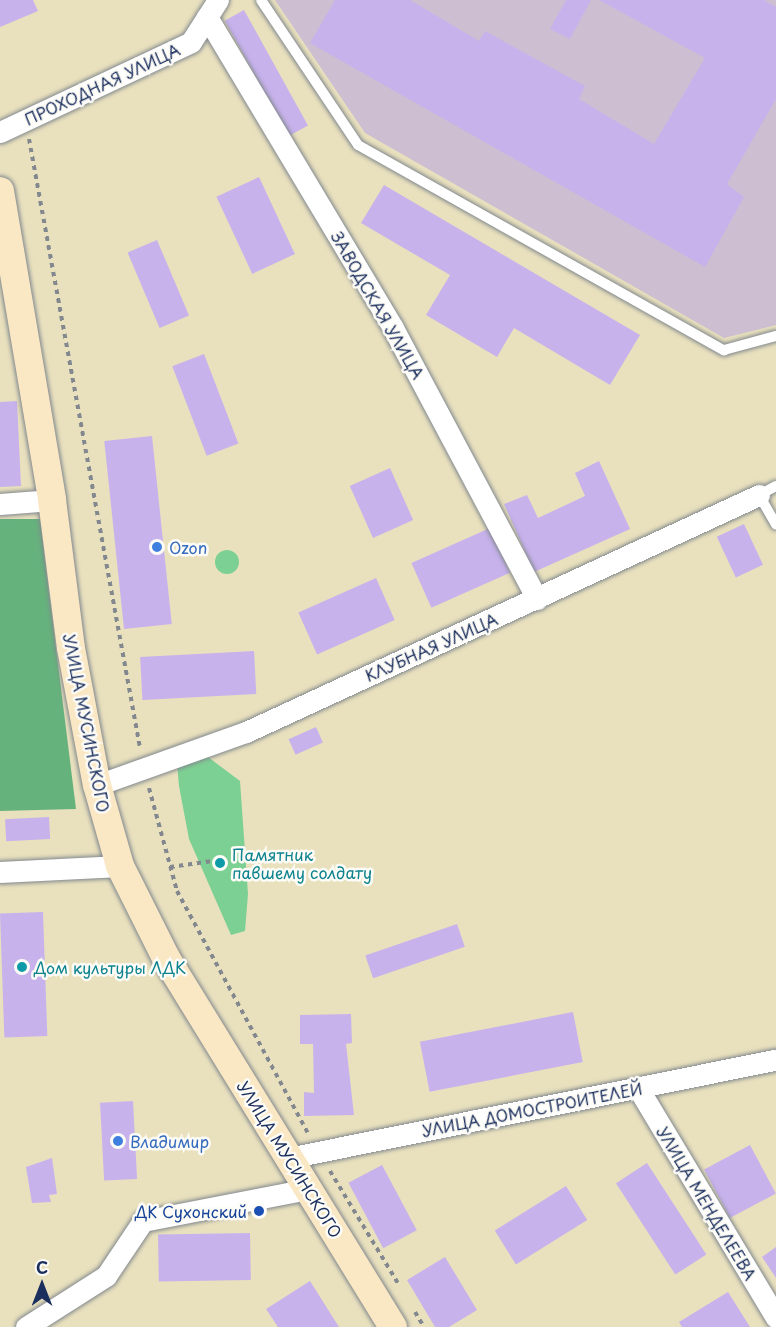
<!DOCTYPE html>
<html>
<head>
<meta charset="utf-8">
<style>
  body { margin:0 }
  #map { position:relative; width:776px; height:1327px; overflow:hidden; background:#e9e1be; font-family:"Playpen Sans",sans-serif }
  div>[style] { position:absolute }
  .industrial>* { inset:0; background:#cdbed2 }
  .green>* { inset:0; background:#7dd093 }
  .round { border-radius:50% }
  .forest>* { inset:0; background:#66b27d }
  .building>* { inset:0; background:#c7b2ec; transform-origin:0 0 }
  .path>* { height:4px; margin-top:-2px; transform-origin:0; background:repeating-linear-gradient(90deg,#82888e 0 4.5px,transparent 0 9px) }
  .roads { filter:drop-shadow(0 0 2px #82888e) drop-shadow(0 0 2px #82888e) }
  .lane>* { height:10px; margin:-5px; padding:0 5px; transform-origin:5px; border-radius:5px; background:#fff }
  .street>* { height:21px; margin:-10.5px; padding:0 10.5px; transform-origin:10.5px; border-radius:10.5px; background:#fff }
  .secondary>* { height:28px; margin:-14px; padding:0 14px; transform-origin:14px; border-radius:14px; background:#fae7c3 }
  .dots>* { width:16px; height:16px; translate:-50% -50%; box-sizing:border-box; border:3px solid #fdfcf7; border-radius:50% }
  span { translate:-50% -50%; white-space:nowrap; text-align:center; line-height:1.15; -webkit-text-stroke:5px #fdfcf7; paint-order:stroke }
  .street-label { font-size:16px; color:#1b2f5e }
  .shop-label { font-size:16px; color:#366cbe }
  .left { translate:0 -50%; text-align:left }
  .culture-label { font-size:16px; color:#0d838f }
  .transit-label { font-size:16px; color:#164399 }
  .right { translate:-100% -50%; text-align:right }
  .north { position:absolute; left:12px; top:1255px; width:60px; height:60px; -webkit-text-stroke:4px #fdfcf7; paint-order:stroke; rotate:0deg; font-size:16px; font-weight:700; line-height:24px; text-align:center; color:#1b2f5e }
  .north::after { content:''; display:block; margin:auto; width:21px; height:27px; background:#1b2f5e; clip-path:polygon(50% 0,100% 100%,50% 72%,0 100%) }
</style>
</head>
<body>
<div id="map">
  <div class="industrial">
    <div style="clip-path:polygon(275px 0,776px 0,776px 325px,724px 338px,365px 133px)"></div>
  </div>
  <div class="green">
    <div class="round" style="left:215px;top:550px;width:24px;height:24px"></div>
    <div style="clip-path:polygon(204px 754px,240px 781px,248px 894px,245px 931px,231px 935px,189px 839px,179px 786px,177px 763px)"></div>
  </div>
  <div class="forest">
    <div style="clip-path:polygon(0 519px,40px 519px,76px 809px,0 811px)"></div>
  </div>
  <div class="building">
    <div style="clip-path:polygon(0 0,33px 0,38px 11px,0 27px)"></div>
    <div style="clip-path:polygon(335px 0,410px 0,479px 41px,485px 31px,585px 86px,579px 99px,654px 144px,705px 58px,599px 0,764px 0,776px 7px,776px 99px,727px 184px,744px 197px,705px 267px,310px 43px)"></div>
    <div style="clip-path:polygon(566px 0,591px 0,570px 39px,550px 29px)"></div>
    <div style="left:244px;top:10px;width:132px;height:22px;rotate:61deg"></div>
    <div style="left:259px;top:177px;width:85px;height:47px;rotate:65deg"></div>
    <div style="clip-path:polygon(384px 185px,640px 335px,610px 385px,514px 328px,497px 357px,426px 315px,450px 275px,361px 223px)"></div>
    <div style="left:157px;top:240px;width:82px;height:32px;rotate:67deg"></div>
    <div style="left:204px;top:354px;width:96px;height:34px;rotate:69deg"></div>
    <div style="clip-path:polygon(17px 401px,21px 486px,0 487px,0 402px)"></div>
    <div style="left:152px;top:436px;width:189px;height:48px;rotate:84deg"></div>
    <div style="clip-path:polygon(599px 461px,630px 529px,534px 572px,504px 504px,527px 495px,538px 518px,585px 496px,575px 473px)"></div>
    <div style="left:390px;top:468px;width:57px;height:44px;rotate:66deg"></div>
    <div style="left:744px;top:524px;width:45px;height:30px;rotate:65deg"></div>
    <div style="left:490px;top:528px;width:49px;height:86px;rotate:66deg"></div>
    <div style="left:376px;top:578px;width:46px;height:85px;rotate:66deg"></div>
    <div style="left:254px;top:651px;width:43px;height:114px;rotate:87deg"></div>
    <div style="left:316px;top:727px;width:17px;height:30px;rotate:66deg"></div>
    <div style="left:49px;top:817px;width:22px;height:44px;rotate:87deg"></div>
    <div style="left:43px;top:912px;width:124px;height:43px;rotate:88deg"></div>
    <div style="left:457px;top:924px;width:24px;height:97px;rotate:71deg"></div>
    <div style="left:573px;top:1012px;width:51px;height:156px;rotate:79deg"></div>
    <div style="clip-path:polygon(351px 1014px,352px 1043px,346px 1044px,354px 1115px,304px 1116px,304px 1092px,314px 1093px,313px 1044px,300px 1044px,300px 1015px)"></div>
    <div style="left:133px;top:1101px;width:78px;height:33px;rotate:87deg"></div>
    <div style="left:750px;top:1145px;width:55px;height:52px;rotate:62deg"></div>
    <div style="clip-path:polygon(52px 1158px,57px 1194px,49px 1195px,51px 1202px,32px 1203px,26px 1167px)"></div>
    <div style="left:647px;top:1163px;width:109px;height:37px;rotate:57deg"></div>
    <div style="left:382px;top:1165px;width:74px;height:38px;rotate:62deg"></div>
    <div style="left:566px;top:1186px;width:40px;height:84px;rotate:58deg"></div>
    <div style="left:250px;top:1233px;width:47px;height:92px;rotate:89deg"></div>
    <div style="clip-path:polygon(776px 1247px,776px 1278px,762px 1257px)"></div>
    <div style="clip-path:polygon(445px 1257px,477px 1310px,449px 1327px,435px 1327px,407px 1280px)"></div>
    <div style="clip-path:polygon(310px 1281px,339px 1327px,278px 1327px,266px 1309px)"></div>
    <div style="clip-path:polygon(728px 1292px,750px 1327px,682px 1327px,679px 1322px)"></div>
  </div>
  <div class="path">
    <div style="left:29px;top:139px;width:619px;rotate:79.67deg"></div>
    <div style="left:149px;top:788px;width:107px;rotate:74.8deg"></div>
    <div style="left:177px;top:891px;width:275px;rotate:61.6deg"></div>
    <div style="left:170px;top:867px;width:43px;rotate:-7.9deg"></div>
    <div style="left:330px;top:1171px;width:133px;rotate:58.8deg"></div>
    <div style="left:415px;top:1312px;width:17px;rotate:59deg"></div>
  </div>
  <div class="roads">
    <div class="lane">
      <div style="left:261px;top:0;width:174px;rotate:56.2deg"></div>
      <div style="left:358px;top:145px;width:420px;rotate:29.3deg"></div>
      <div style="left:724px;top:350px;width:54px;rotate:-15.1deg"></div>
      <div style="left:776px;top:486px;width:19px;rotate:152deg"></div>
      <div style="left:759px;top:495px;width:34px;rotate:60deg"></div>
    </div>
    <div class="street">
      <div style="left:207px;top:17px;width:362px;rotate:59.1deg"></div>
      <div style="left:393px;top:328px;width:307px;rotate:62deg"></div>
      <div style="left:0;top:132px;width:211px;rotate:-25.2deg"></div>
      <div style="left:191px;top:42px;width:50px;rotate:-57.3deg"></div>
      <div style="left:0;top:504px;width:52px;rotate:-4.4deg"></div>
      <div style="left:97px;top:785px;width:158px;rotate:-19.6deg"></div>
      <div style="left:246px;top:732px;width:565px;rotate:-24.8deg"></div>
      <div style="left:0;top:872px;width:120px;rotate:-2.9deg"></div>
      <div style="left:638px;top:1088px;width:268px;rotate:59deg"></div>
      <div style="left:288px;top:1158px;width:498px;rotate:-11.4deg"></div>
      <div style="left:26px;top:1327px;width:95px;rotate:-32.5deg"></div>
      <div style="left:106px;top:1276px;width:66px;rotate:-56.1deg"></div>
      <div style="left:143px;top:1221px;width:168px;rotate:-11deg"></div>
    </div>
    <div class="secondary">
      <div style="left:0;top:191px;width:313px;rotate:80.4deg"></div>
      <div style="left:52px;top:500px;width:149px;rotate:82.7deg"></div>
      <div style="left:71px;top:648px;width:139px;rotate:79.3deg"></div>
      <div style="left:97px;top:785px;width:84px;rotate:74.1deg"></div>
      <div style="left:120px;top:866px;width:103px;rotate:63.4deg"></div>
      <div style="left:166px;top:958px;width:433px;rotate:58.4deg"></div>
    </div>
  </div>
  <div class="dots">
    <div style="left:157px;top:547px;background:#3f7fe0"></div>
    <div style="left:220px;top:863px;background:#0f9aa8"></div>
    <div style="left:22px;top:967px;background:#0f9aa8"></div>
    <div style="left:118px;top:1141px;background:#3f7fe0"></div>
    <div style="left:259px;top:1211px;background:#1a4fb4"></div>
  </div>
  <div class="street-label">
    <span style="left:102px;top:84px;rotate:-25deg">ПРОХОДНАЯ УЛИЦА</span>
    <span style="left:378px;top:305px;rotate:60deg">ЗАВОДСКАЯ УЛИЦА</span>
    <span style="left:431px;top:647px;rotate:-24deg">КЛУБНАЯ УЛИЦА</span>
    <span style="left:87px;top:723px;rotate:79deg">УЛИЦА МУСИНСКОГО</span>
    <span style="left:532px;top:1109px;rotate:-11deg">УЛИЦА ДОМОСТРОИТЕЛЕЙ</span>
    <span style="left:290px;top:1159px;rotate:58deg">УЛИЦА МУСИНСКОГО</span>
    <span style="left:707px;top:1203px;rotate:59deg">УЛИЦА МЕНДЕЛЕЕВА</span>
  </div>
  <div class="shop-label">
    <span class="left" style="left:169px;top:547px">Ozon</span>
    <span class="left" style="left:130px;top:1141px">Владимир</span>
  </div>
  <div class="culture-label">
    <span class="left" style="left:232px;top:863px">Памятник<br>павшему солдату</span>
    <span class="left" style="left:34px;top:967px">Дом культуры ЛДК</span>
  </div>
  <div class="transit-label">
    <span class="right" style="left:247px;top:1211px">ДК Сухонский</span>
  </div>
  <div class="north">С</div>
</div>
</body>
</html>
